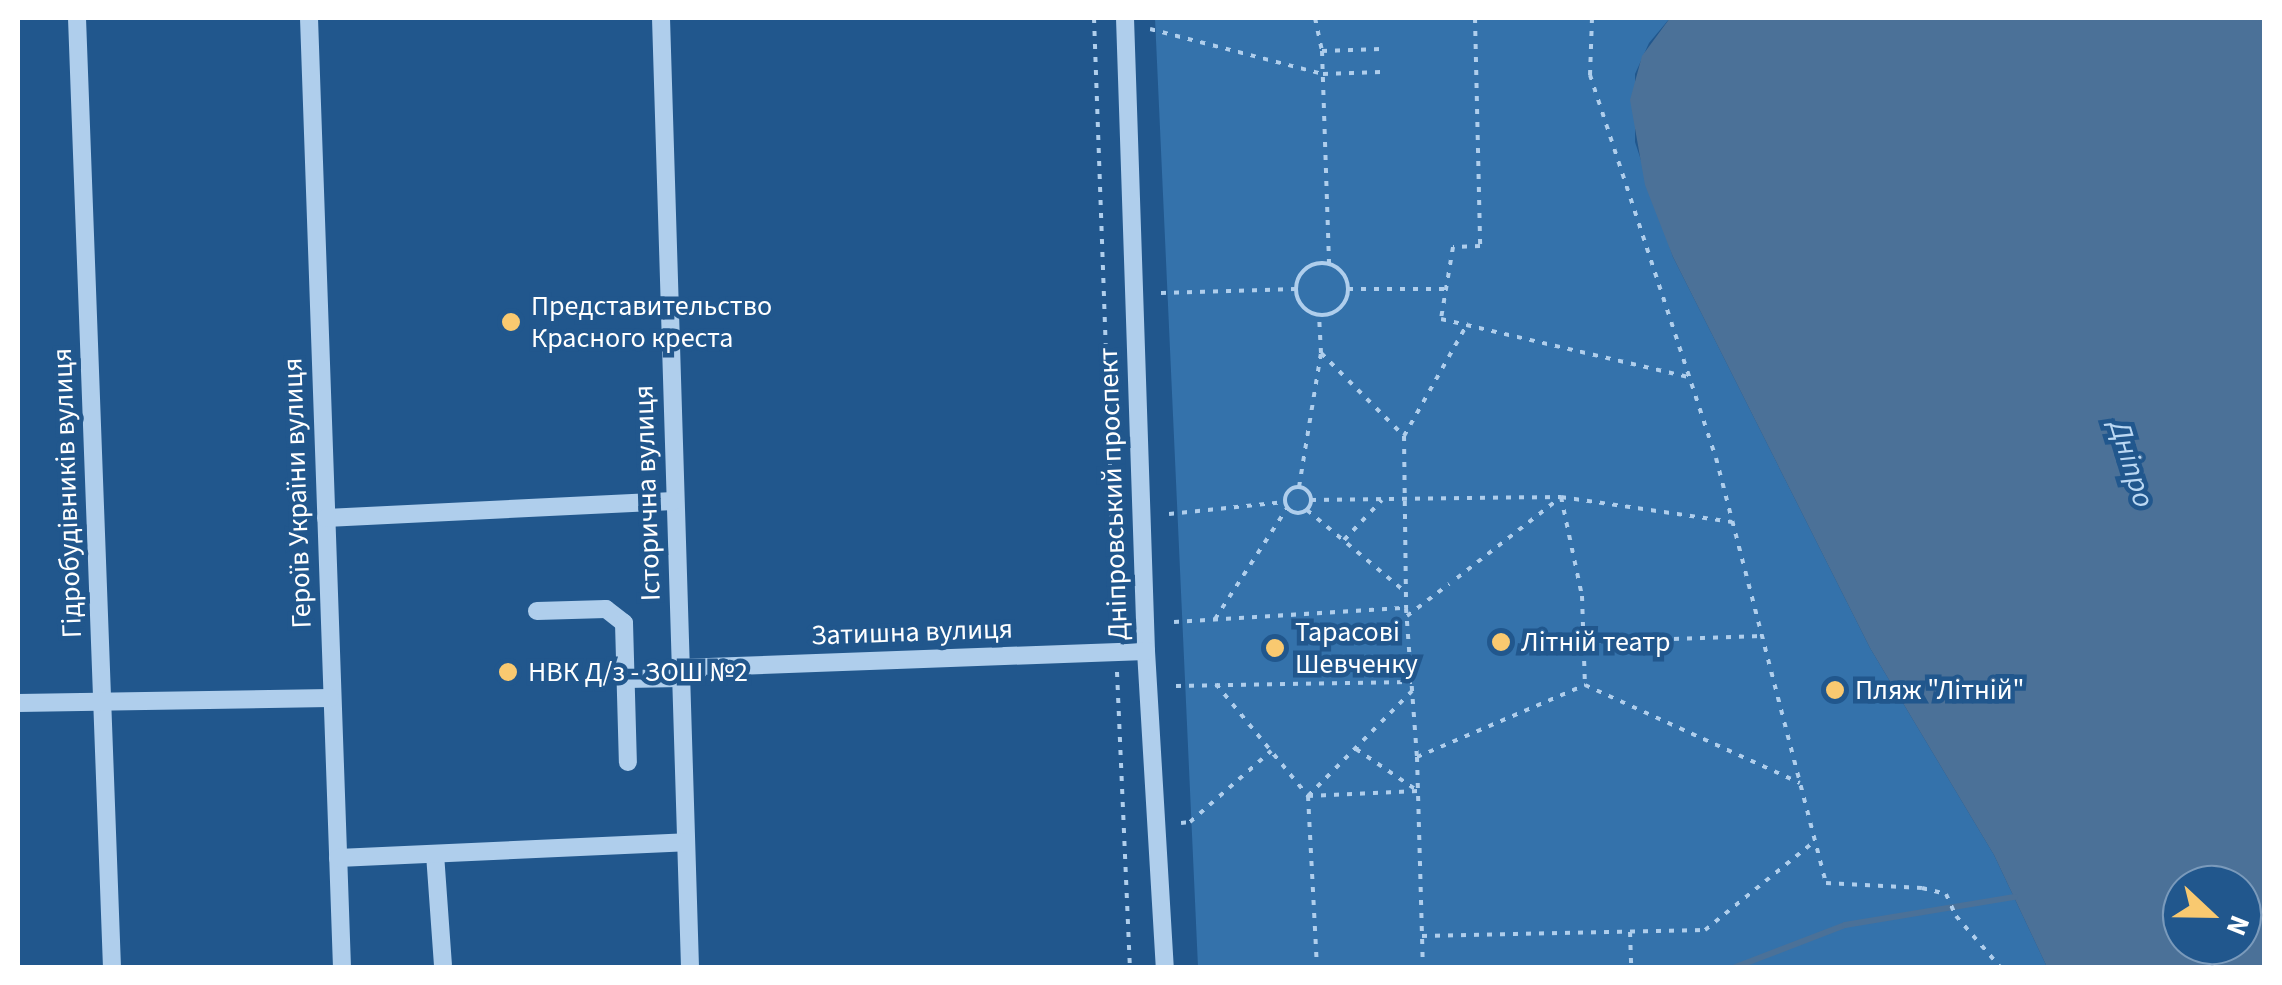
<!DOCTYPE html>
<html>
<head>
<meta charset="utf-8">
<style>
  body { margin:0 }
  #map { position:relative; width:2282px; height:985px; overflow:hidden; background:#21578d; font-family:"Source Sans 3",sans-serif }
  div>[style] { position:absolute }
  .green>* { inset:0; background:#3472ab }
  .water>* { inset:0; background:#4b7198 }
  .stream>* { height:6px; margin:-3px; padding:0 3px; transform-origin:3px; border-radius:3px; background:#4b7198 }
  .path>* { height:4px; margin-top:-2px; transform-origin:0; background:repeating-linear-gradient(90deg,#afceec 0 5px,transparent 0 13px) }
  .path>.ring { margin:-2px; padding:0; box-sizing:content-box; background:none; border:4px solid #afceec; border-radius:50% }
  .minor>* { height:18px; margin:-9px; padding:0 9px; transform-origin:9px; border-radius:9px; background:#afceec }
  .dots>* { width:28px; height:28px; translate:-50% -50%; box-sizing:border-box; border:5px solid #21578d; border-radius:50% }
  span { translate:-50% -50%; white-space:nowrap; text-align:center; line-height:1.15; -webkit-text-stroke:9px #21578d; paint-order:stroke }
  .poi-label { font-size:28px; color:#fff }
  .left { translate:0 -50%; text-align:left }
  .street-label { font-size:28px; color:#fff }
  .water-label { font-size:30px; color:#bbd8f3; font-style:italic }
  .frame { position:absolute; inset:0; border:20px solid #fff; pointer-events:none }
  .north { position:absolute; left:2162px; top:865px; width:100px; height:100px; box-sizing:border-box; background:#21578d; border:2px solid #7a9abb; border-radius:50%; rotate:112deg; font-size:28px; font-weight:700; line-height:40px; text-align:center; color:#fff }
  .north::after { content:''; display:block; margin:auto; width:35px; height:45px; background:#f9c970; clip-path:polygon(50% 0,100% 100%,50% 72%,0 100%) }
</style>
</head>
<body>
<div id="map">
  <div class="green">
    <div style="clip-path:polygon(1155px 18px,1670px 18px,1649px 43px,1635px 74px,1635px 142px,1673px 257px,1870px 648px,1994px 855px,2047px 967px,1198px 967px)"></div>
  </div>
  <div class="water">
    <div style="clip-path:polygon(evenodd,1670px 18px,2264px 18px,2264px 967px,2047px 967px,1994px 855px,1870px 648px,1673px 257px,1645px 185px,1630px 100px,1642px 56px,1670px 18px,2182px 885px,2242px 885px,2242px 945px,2182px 945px,2182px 885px)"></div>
  </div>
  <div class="stream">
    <div style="left:1733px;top:968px;width:120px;rotate:-21deg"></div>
    <div style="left:1845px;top:925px;width:172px;rotate:-9.4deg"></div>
  </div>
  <div class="path">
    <div style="left:1094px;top:18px;width:614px;rotate:87.95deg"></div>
    <div style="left:1315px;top:18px;width:34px;rotate:78deg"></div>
    <div style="left:1322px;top:51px;width:213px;rotate:88.1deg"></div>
    <div style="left:1475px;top:18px;width:228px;rotate:88.7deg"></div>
    <div style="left:1480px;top:246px;width:27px;rotate:178deg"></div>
    <div style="left:1453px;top:247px;width:73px;rotate:99.5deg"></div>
    <div style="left:1441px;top:319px;width:254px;rotate:13.2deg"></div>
    <div style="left:1592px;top:18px;width:57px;rotate:92deg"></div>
    <div style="left:1590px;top:75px;width:403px;rotate:71.8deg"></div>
    <div style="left:1716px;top:458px;width:439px;rotate:75.5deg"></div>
    <div style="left:1826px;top:883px;width:96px;rotate:3deg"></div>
    <div style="left:1922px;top:888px;width:25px;rotate:14deg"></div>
    <div style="left:1946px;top:894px;width:24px;rotate:66deg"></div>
    <div style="left:1956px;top:916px;width:69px;rotate:49.1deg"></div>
    <div style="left:1150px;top:29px;width:179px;rotate:14.6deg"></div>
    <div style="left:1323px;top:74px;width:58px;rotate:-2deg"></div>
    <div style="left:1322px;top:51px;width:59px;rotate:-1.9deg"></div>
    <div class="ring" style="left:1296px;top:263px;width:48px;height:48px"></div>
    <div style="left:1348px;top:289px;width:98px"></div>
    <div style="left:1161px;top:293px;width:134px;rotate:-1.7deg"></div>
    <div style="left:1321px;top:353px;width:117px;rotate:45deg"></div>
    <div style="left:1404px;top:436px;width:172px;rotate:89.3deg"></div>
    <div style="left:1406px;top:608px;width:149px;rotate:85.8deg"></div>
    <div style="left:1417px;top:757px;width:211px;rotate:88.4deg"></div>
    <div style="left:1404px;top:436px;width:130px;rotate:-60.5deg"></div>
    <div class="ring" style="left:1285px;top:487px;width:22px;height:22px"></div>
    <div style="left:1299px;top:487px;width:136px;rotate:-80.7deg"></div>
    <div style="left:1321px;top:353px;width:38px;rotate:-93deg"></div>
    <div style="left:1311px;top:500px;width:250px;rotate:-0.7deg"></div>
    <div style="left:1561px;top:497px;width:173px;rotate:8.3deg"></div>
    <div style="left:1307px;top:510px;width:125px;rotate:39.8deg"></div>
    <div style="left:1169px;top:514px;width:117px;rotate:-5.9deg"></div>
    <div style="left:1344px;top:540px;width:55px;rotate:-46.5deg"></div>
    <div style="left:1457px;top:578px;width:132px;rotate:-37.9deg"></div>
    <div style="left:1561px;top:497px;width:101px;rotate:78deg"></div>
    <div style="left:1582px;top:596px;width:89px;rotate:88.1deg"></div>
    <div style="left:1407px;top:616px;width:53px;rotate:-37.3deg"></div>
    <div style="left:1215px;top:619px;width:132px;rotate:-57deg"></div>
    <div style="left:1174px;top:622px;width:232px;rotate:-3.5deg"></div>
    <div style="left:1583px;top:642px;width:179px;rotate:-1.9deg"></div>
    <div style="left:1117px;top:672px;width:296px;rotate:87.5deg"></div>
    <div style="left:1216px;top:684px;width:145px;rotate:50.6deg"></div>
    <div style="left:1308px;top:796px;width:172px;rotate:87deg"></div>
    <div style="left:1176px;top:686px;width:236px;rotate:-1deg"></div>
    <div style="left:1356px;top:749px;width:75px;rotate:34.1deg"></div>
    <div style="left:1417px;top:757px;width:183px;rotate:-23.2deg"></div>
    <div style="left:1585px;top:685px;width:236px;rotate:24.5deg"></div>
    <div style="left:1308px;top:796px;width:148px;rotate:-45.3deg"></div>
    <div style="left:1308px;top:796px;width:110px;rotate:-2.6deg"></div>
    <div style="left:1181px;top:823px;width:9px;rotate:-6deg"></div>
    <div style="left:1190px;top:822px;width:108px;rotate:-41.2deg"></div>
    <div style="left:1630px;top:932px;width:36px;rotate:88deg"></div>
    <div style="left:1422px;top:936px;width:283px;rotate:-1.2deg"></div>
    <div style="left:1705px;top:930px;width:141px;rotate:-39deg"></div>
  </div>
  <div class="minor">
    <div style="left:77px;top:18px;width:951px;rotate:87.89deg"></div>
    <div style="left:309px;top:18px;width:951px;rotate:88.01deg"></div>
    <div style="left:661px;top:18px;width:950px;rotate:88.25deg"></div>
    <div style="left:1125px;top:18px;width:633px;rotate:88.1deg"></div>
    <div style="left:1146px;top:651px;width:318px;rotate:86.6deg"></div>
    <div style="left:326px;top:518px;width:348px;rotate:-2.8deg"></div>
    <div style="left:537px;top:611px;width:69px;rotate:-1.7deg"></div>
    <div style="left:606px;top:609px;width:23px;rotate:38deg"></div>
    <div style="left:624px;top:623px;width:139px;rotate:88.4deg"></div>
    <div style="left:680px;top:668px;width:466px;rotate:-2.1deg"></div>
    <div style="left:626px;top:679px;width:55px;rotate:-1deg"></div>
    <div style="left:18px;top:703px;width:312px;rotate:-0.9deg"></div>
    <div style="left:435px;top:854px;width:111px;rotate:85.9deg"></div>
    <div style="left:338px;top:858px;width:348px;rotate:-2.6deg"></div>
  </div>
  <div class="dots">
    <div style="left:511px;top:322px;background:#f9c970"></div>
    <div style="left:1501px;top:642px;background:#f9c970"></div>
    <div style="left:1275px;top:648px;background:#f9c970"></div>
    <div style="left:508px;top:672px;background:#f9c970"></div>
    <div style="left:1835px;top:690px;background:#f9c970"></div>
  </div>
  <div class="poi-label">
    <span class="left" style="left:531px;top:322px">Представительство<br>Красного креста</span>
    <span class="left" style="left:1295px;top:648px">Тарасові<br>Шевченку</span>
    <span class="left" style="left:1521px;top:642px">Літній театр</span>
    <span class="left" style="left:528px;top:672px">НВК Д/з - ЗОШ №2</span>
    <span class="left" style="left:1855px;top:690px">Пляж "Літній"</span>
  </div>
  <div class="street-label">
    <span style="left:67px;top:493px;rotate:-92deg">Гідробудівників вулиця</span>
    <span style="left:297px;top:493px;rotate:-92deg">Героїв України вулиця</span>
    <span style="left:647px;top:493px;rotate:-92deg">Історична вулиця</span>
    <span style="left:1113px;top:494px;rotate:-92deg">Дніпровський проспект</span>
    <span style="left:912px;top:632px;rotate:-2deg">Затишна вулиця</span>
  </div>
  <div class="water-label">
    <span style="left:2131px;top:464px;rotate:73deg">Дніпро</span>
  </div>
  <div class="frame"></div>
  <div class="north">N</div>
</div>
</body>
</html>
